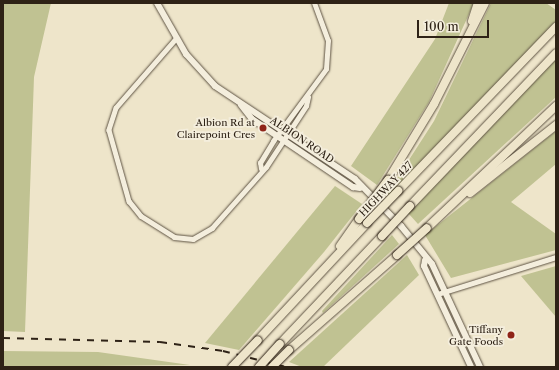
<!DOCTYPE html>
<html>
<head>
<meta charset="utf-8">
<style>
  body { margin:0 }
  #map { position:relative; width:559px; height:370px; overflow:hidden; background:#eee5ca; font-family:"Libre Caslon Text",serif }
  div>[style] { position:absolute }
  .green>* { inset:0; background:#c0c292 }
  .roads { filter:drop-shadow(0 0 1px #5e5343) drop-shadow(0 0 1px #5e5343) }
  .minor>* { height:4.5px; margin:-2.25px; padding:0 2.25px; transform-origin:2.25px; border-radius:2.25px; background:#f4eedd }
  .secondary>* { height:6px; margin:-3px; padding:0 3px; transform-origin:3px; border-radius:3px; background:#f4eedd }
  .motorway>* { height:8px; margin:-4px; padding:0 4px; transform-origin:4px; border-radius:4px; background:#eee5ca }
  .rail>* { height:1.5px; margin-top:-0.75px; transform-origin:0; background:repeating-linear-gradient(90deg,#2e2216 0 7px,transparent 0 14px) }
  .bridges { filter:drop-shadow(0 0 1px #2e2216) drop-shadow(0 0 1px #2e2216) }
  .motorway-bridge>* { height:8px; margin:-4px; padding:0 4px; transform-origin:4px; border-radius:4px; background:#eee5ca }
  .dots>* { width:11px; height:11px; translate:-50% -50%; box-sizing:border-box; border:2px solid #f4eedd; border-radius:50% }
  span { translate:-50% -50%; white-space:nowrap; text-align:center; line-height:1.15; -webkit-text-stroke:3.5px #f4eedd; paint-order:stroke }
  .poi-label { font-size:10px; color:#2e2216 }
  .right { translate:-100% -50%; text-align:right }
  .street-label { font-size:10px; color:#2e2216 }
  .frame { position:absolute; inset:0; border:4px solid #2e2216; pointer-events:none }
  .scale { position:absolute; left:417px; top:20px; width:72px; height:18px; box-sizing:border-box; border:2px solid #2e2216; border-top:0; padding-left:5px; font-size:12px; line-height:14px; white-space:nowrap; color:#2e2216; -webkit-text-stroke:3px #f4eedd; paint-order:stroke }
</style>
</head>
<body>
<div id="map">
  <div class="green">
    <div style="clip-path:polygon(3px 3px,51px 3px,34px 77px,25px 332px,3px 331px)"></div>
    <div style="clip-path:polygon(449px 3px,474px 3px,429px 102px,377px 185px,351px 166px,435px 39px)"></div>
    <div style="clip-path:polygon(491px 3px,546px 3px,556px 10px,556px 22px,390px 196px,387px 194px,434px 121px)"></div>
    <div style="clip-path:polygon(556px 58px,556px 97px,418px 224px,408px 213px)"></div>
    <div style="clip-path:polygon(556px 131px,556px 164px,511px 202px,556px 234px,556px 250px,451px 278px,425px 235px)"></div>
    <div style="clip-path:polygon(335px 186px,362px 204px,324px 252px,239px 350px,205px 343px)"></div>
    <div style="clip-path:polygon(392px 235px,399px 244px,323px 313px,322px 311px)"></div>
    <div style="clip-path:polygon(407px 255px,419px 275px,323px 367px,302px 367px,289px 362px)"></div>
    <div style="clip-path:polygon(556px 266px,556px 317px,521px 276px)"></div>
    <div style="clip-path:polygon(3px 351px,98px 352px,190px 365px,3px 367px)"></div>
  </div>
  <div class="roads">
    <div class="minor">
      <div style="left:176px;top:39px;width:91px;rotate:131deg"></div>
      <div style="left:116px;top:108px;width:23px;rotate:108deg"></div>
      <div style="left:109px;top:130px;width:74px;rotate:74.3deg"></div>
      <div style="left:129px;top:201px;width:19px;rotate:51deg"></div>
      <div style="left:141px;top:216px;width:39px;rotate:32deg"></div>
      <div style="left:174px;top:237px;width:19px;rotate:6deg"></div>
      <div style="left:193px;top:239px;width:22px;rotate:-30deg"></div>
      <div style="left:212px;top:228px;width:81px;rotate:-48.5deg"></div>
      <div style="left:266px;top:167px;width:73px;rotate:-56.7deg"></div>
      <div style="left:306px;top:106px;width:9px;rotate:-77deg"></div>
      <div style="left:261px;top:169px;width:6px;rotate:-99deg"></div>
      <div style="left:260px;top:163px;width:26px;rotate:-59deg"></div>
      <div style="left:273px;top:141px;width:89px;rotate:-53.6deg"></div>
      <div style="left:326px;top:69px;width:28px;rotate:-86deg"></div>
      <div style="left:328px;top:41px;width:40px;rotate:-110.2deg"></div>
      <div style="left:438px;top:294px;width:124px;rotate:-17.4deg"></div>
    </div>
    <div class="secondary">
      <div style="left:157px;top:3px;width:59px;rotate:60.4deg"></div>
      <div style="left:186px;top:54px;width:43px;rotate:47.8deg"></div>
      <div style="left:215px;top:86px;width:168px;rotate:33.6deg"></div>
      <div style="left:355px;top:179px;width:66px;rotate:45.6deg"></div>
      <div style="left:401px;top:226px;width:49px;rotate:50.8deg"></div>
      <div style="left:432px;top:264px;width:114px;rotate:65deg"></div>
      <div style="left:241px;top:105px;width:18px;rotate:52deg"></div>
      <div style="left:252px;top:119px;width:122px;rotate:34deg"></div>
      <div style="left:353px;top:187px;width:7px;rotate:8deg"></div>
      <div style="left:425px;top:260px;width:6px;rotate:99deg"></div>
      <div style="left:424px;top:266px;width:111px;rotate:65deg"></div>
    </div>
    <div class="motorway">
      <div style="left:472px;top:21px;width:19px;rotate:-72deg"></div>
      <div style="left:388px;top:180px;width:89px;rotate:-58.8deg"></div>
      <div style="left:434px;top:104px;width:113px;rotate:-63.2deg"></div>
      <div style="left:398px;top:191px;width:228px;rotate:-46.1deg"></div>
      <div style="left:470px;top:193px;width:110px;rotate:-38.3deg"></div>
      <div style="left:410px;top:206px;width:211px;rotate:-46.3deg"></div>
      <div style="left:427px;top:228px;width:178px;rotate:-43.4deg"></div>
      <div style="left:340px;top:246px;width:33px;rotate:-55deg"></div>
      <div style="left:258px;top:340px;width:160px;rotate:-47deg"></div>
      <div style="left:280px;top:344px;width:149px;rotate:-46.6deg"></div>
      <div style="left:289px;top:350px;width:144px;rotate:-41.3deg"></div>
    </div>
  </div>
  <div class="rail">
    <div style="left:3px;top:338px;width:157px;rotate:1.5deg"></div>
    <div style="left:160px;top:342px;width:64px;rotate:8.1deg"></div>
    <div style="left:223px;top:351px;width:65px;rotate:14.3deg"></div>
  </div>
  <div class="bridges">
    <div class="motorway-bridge">
      <div style="left:359px;top:219px;width:49px;rotate:-53.4deg"></div>
      <div style="left:367px;top:223px;width:45px;rotate:-45.9deg"></div>
      <div style="left:382px;top:236px;width:41px;rotate:-47deg"></div>
      <div style="left:397px;top:255px;width:40px;rotate:-42deg"></div>
      <div style="left:232px;top:367px;width:37px;rotate:-46deg"></div>
      <div style="left:259px;top:367px;width:31px;rotate:-48deg"></div>
      <div style="left:272px;top:367px;width:24px;rotate:-45deg"></div>
    </div>
  </div>
  <div class="dots">
    <div style="left:263px;top:128px;background:#8f2418"></div>
    <div style="left:511px;top:335px;background:#8f2418"></div>
  </div>
  <div class="poi-label">
    <span class="right" style="left:255px;top:128px">Albion Rd at<br>Clairepoint Cres</span>
    <span class="right" style="left:503px;top:335px">Tiffany<br>Gate Foods</span>
  </div>
  <div class="street-label">
    <span style="left:302px;top:140px;rotate:34deg">ALBION ROAD</span>
    <span style="left:386px;top:189px;rotate:-46deg">HIGHWAY 427</span>
  </div>
  <div class="frame"></div>
  <div class="scale">100 m</div>
</div>
</body>
</html>
